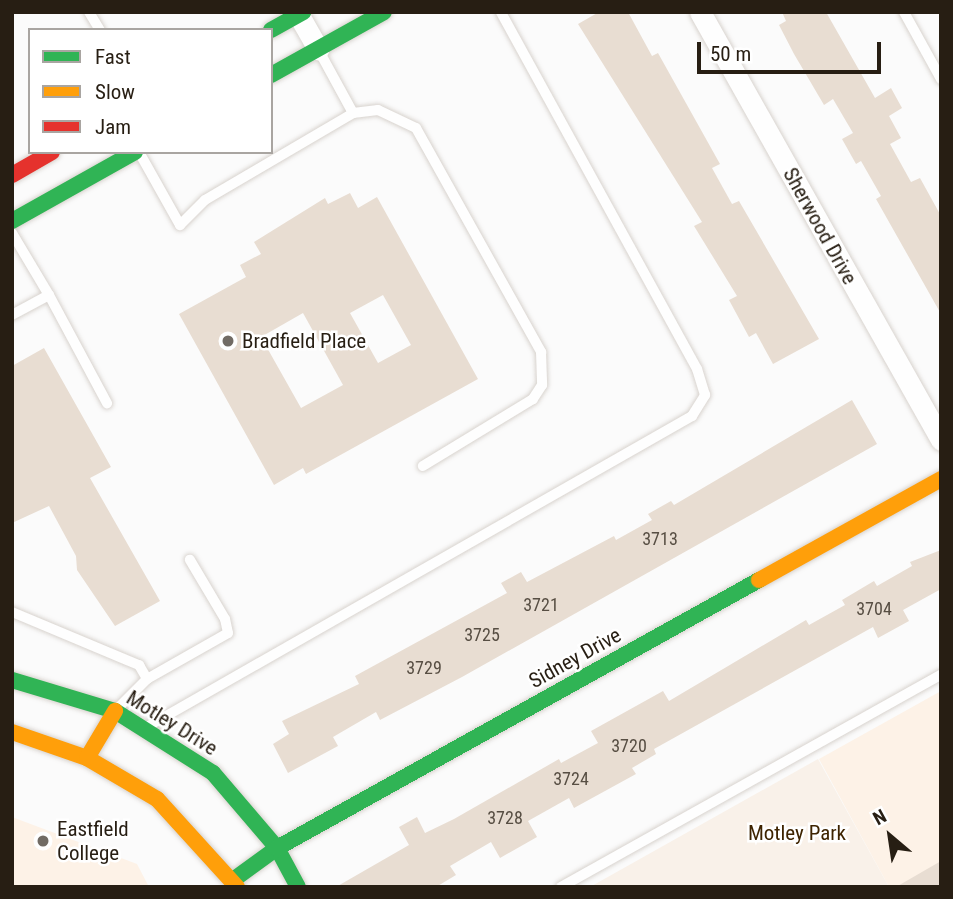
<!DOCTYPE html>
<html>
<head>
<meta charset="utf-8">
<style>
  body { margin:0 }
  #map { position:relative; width:953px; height:899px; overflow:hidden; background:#fbfbfb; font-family:"Roboto Condensed",sans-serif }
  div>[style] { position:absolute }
  .built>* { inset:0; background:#fdf2e7 }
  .green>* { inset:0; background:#f9f1e9 }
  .building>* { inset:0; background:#e8ddd2 }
  .roads { filter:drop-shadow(0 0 2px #d8d3ce) drop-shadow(0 0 2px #d8d3ce) }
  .lane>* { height:10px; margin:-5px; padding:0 5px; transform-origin:5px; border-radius:5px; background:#fefefe }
  .street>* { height:21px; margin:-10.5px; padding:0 10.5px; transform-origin:10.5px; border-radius:10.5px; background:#fefefe }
  .fast>* { height:16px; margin:-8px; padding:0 8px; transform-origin:8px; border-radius:8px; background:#30b455 }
  .slow>* { height:16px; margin:-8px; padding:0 8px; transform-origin:8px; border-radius:8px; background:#ff9f0a }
  .jam>* { height:16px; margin:-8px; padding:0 8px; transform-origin:8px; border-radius:8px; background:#e5322d }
  .dots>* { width:19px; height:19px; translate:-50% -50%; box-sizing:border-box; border:4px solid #fff; border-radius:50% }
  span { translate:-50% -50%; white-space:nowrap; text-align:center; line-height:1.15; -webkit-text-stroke:5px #fff; paint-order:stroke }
  .number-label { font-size:18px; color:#574e43 }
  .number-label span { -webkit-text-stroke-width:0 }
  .street-label { font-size:21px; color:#271e13 }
  .poi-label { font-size:21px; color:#271e13 }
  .left { translate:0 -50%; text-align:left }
  .park-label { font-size:21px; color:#3e2401 }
  .frame { position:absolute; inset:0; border:14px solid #271e13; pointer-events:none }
  .legend { position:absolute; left:28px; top:28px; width:245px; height:126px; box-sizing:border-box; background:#fff; border:2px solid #a9a5a1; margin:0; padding:9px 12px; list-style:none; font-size:21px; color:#271e13 }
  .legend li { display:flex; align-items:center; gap:14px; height:35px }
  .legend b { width:35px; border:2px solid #a9a5a1 }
  .north { position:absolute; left:855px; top:801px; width:70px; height:70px; -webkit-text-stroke:5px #fff; paint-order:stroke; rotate:331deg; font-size:19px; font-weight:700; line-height:28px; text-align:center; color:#271e13 }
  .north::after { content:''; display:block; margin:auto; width:24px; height:32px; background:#271e13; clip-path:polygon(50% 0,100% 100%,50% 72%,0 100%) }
  .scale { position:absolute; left:697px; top:42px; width:184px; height:32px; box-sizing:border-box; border:4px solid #271e13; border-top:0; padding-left:9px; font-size:21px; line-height:24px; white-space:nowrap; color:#271e13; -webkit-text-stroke:5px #fff; paint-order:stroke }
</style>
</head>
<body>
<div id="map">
  <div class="built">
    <div style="clip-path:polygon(941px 691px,941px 887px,889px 887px,819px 759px)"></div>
    <div style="clip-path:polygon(12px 817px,137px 864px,149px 887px,12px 887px)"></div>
  </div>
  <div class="green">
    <div style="clip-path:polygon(818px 759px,889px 887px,590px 887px)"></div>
  </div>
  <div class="building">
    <div style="clip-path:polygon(599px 12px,628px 12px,652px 56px,658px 53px,720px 164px,712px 168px,732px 204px,739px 201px,819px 339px,773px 364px,756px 333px,749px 337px,729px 300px,737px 296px,694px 226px,702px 222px,578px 24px)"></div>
    <div style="clip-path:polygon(782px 12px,826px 12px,875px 98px,891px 88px,902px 108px,889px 116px,901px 138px,890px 144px,911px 182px,920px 178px,941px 216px,941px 314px,876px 199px,881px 196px,861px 161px,856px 164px,842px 139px,853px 133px,833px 99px,824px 105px,794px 54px,779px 25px,786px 21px)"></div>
    <div style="clip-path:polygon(evenodd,350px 193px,358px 208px,377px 197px,478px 379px,306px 474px,303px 468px,274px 485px,179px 314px,246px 277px,240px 265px,261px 254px,254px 242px,325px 198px,328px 204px,350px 193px,383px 295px,411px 345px,378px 363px,350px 313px,383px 295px,350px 193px,303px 313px,343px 385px,301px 408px,261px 337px,303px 313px)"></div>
    <div style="clip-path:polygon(44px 348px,111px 467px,90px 478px,160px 601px,115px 626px,77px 570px,76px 556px,49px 506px,12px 523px,12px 366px)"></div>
    <div style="clip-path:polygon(852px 400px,877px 444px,462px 677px,380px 720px,376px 712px,333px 737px,338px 746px,288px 773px,273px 744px,289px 734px,282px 721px,359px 684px,355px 676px,507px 593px,501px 583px,521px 572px,527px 582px,614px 536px,616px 540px,652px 520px,648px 514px,671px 501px,674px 505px)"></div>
    <div style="clip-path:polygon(941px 550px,941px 589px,903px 610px,909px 621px,878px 638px,873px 627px,654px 749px,656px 754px,632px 768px,636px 774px,574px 808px,569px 798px,528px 821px,537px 837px,500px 858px,491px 842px,450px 866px,456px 875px,436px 887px,336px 887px,409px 845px,399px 827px,417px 817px,425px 833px,454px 819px,559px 759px,561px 763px,598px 743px,591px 731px,663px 691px,669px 701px,806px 620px,809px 625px,845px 605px,842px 600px,874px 581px,877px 586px,912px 566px,910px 562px)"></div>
    <div style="clip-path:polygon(941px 861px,941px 887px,896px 887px)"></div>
  </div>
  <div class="roads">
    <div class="lane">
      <div style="left:89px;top:12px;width:21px;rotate:59deg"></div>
      <div style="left:904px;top:12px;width:77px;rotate:61.1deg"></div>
      <div style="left:353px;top:113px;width:25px;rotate:-7deg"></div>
      <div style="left:378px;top:110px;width:42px;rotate:25.3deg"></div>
      <div style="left:416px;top:128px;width:257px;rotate:60.8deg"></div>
      <div style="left:541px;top:352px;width:33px;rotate:88deg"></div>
      <div style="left:542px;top:385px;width:17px;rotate:123deg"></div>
      <div style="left:533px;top:399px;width:129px;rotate:148.7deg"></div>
      <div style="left:139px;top:152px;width:84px;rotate:60.7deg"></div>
      <div style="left:180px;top:225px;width:35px;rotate:-45deg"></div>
      <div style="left:205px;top:200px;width:172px;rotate:-30.4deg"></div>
      <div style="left:353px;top:113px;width:71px;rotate:-118.7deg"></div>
      <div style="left:12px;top:233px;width:72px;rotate:59.2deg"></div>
      <div style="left:49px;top:295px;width:42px;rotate:151.6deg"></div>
      <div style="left:49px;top:295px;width:123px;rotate:61.8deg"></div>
      <div style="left:12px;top:612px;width:138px;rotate:22.7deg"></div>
      <div style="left:139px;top:665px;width:16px;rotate:60deg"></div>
      <div style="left:147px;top:679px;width:42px;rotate:135deg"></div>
      <div style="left:147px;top:679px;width:93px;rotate:-29.6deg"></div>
      <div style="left:228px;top:633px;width:14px;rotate:-102deg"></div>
      <div style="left:225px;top:619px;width:69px;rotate:-120.7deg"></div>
      <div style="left:145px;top:728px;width:630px;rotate:-29.7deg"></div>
      <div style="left:692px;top:416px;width:25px;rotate:-58deg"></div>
      <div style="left:705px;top:395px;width:27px;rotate:-107deg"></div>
      <div style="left:697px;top:369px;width:407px;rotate:-118.8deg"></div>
      <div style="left:561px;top:887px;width:435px;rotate:-29.2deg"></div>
    </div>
    <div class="street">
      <div style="left:297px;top:12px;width:43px;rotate:60.4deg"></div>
      <div style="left:700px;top:12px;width:491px;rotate:60.6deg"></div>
    </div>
    <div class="fast">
      <div style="left:271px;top:30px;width:37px;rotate:-29deg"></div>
      <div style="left:271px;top:75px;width:129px;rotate:-29.1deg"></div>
      <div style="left:12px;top:221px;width:141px;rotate:-29.3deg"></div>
      <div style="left:12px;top:680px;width:108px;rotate:16.8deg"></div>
      <div style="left:115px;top:711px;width:116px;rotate:32.3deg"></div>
      <div style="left:213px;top:773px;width:99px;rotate:49.5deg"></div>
      <div style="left:277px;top:848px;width:44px;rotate:61.7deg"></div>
      <div style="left:233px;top:880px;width:54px;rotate:-36deg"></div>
      <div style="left:277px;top:848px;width:551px;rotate:-29.07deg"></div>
    </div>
    <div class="slow">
      <div style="left:759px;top:580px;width:208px;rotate:-29deg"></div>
      <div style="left:12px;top:732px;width:79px;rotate:19.1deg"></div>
      <div style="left:87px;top:758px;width:81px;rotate:30.4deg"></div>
      <div style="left:157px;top:799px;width:119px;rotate:47.7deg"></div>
      <div style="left:87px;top:758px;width:55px;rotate:-59.2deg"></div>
    </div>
    <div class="jam">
      <div style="left:12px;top:175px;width:46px;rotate:-29.9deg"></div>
    </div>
  </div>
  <div class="dots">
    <div style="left:228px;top:341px;background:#716b64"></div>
    <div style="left:43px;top:841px;background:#716b64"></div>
  </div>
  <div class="number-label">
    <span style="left:660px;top:539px">3713</span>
    <span style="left:541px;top:605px">3721</span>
    <span style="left:874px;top:609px">3704</span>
    <span style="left:482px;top:635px">3725</span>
    <span style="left:424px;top:668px">3729</span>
    <span style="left:629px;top:746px">3720</span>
    <span style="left:571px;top:779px">3724</span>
    <span style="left:505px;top:818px">3728</span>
  </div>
  <div class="street-label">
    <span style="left:820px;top:226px;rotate:61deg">Sherwood Drive</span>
    <span style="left:575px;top:658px;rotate:-29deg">Sidney Drive</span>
    <span style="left:172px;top:723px;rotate:32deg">Motley Drive</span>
  </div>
  <div class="poi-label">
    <span class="left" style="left:242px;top:341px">Bradfield Place</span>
    <span class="left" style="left:57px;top:841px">Eastfield<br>College</span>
  </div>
  <div class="park-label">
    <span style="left:797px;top:833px">Motley Park</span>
  </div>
  <div class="frame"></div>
  <ul class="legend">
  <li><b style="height:9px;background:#30b455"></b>Fast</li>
  <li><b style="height:9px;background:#ff9f0a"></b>Slow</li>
  <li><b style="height:9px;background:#e5322d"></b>Jam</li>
  </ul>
  <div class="north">N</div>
  <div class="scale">50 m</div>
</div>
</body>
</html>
